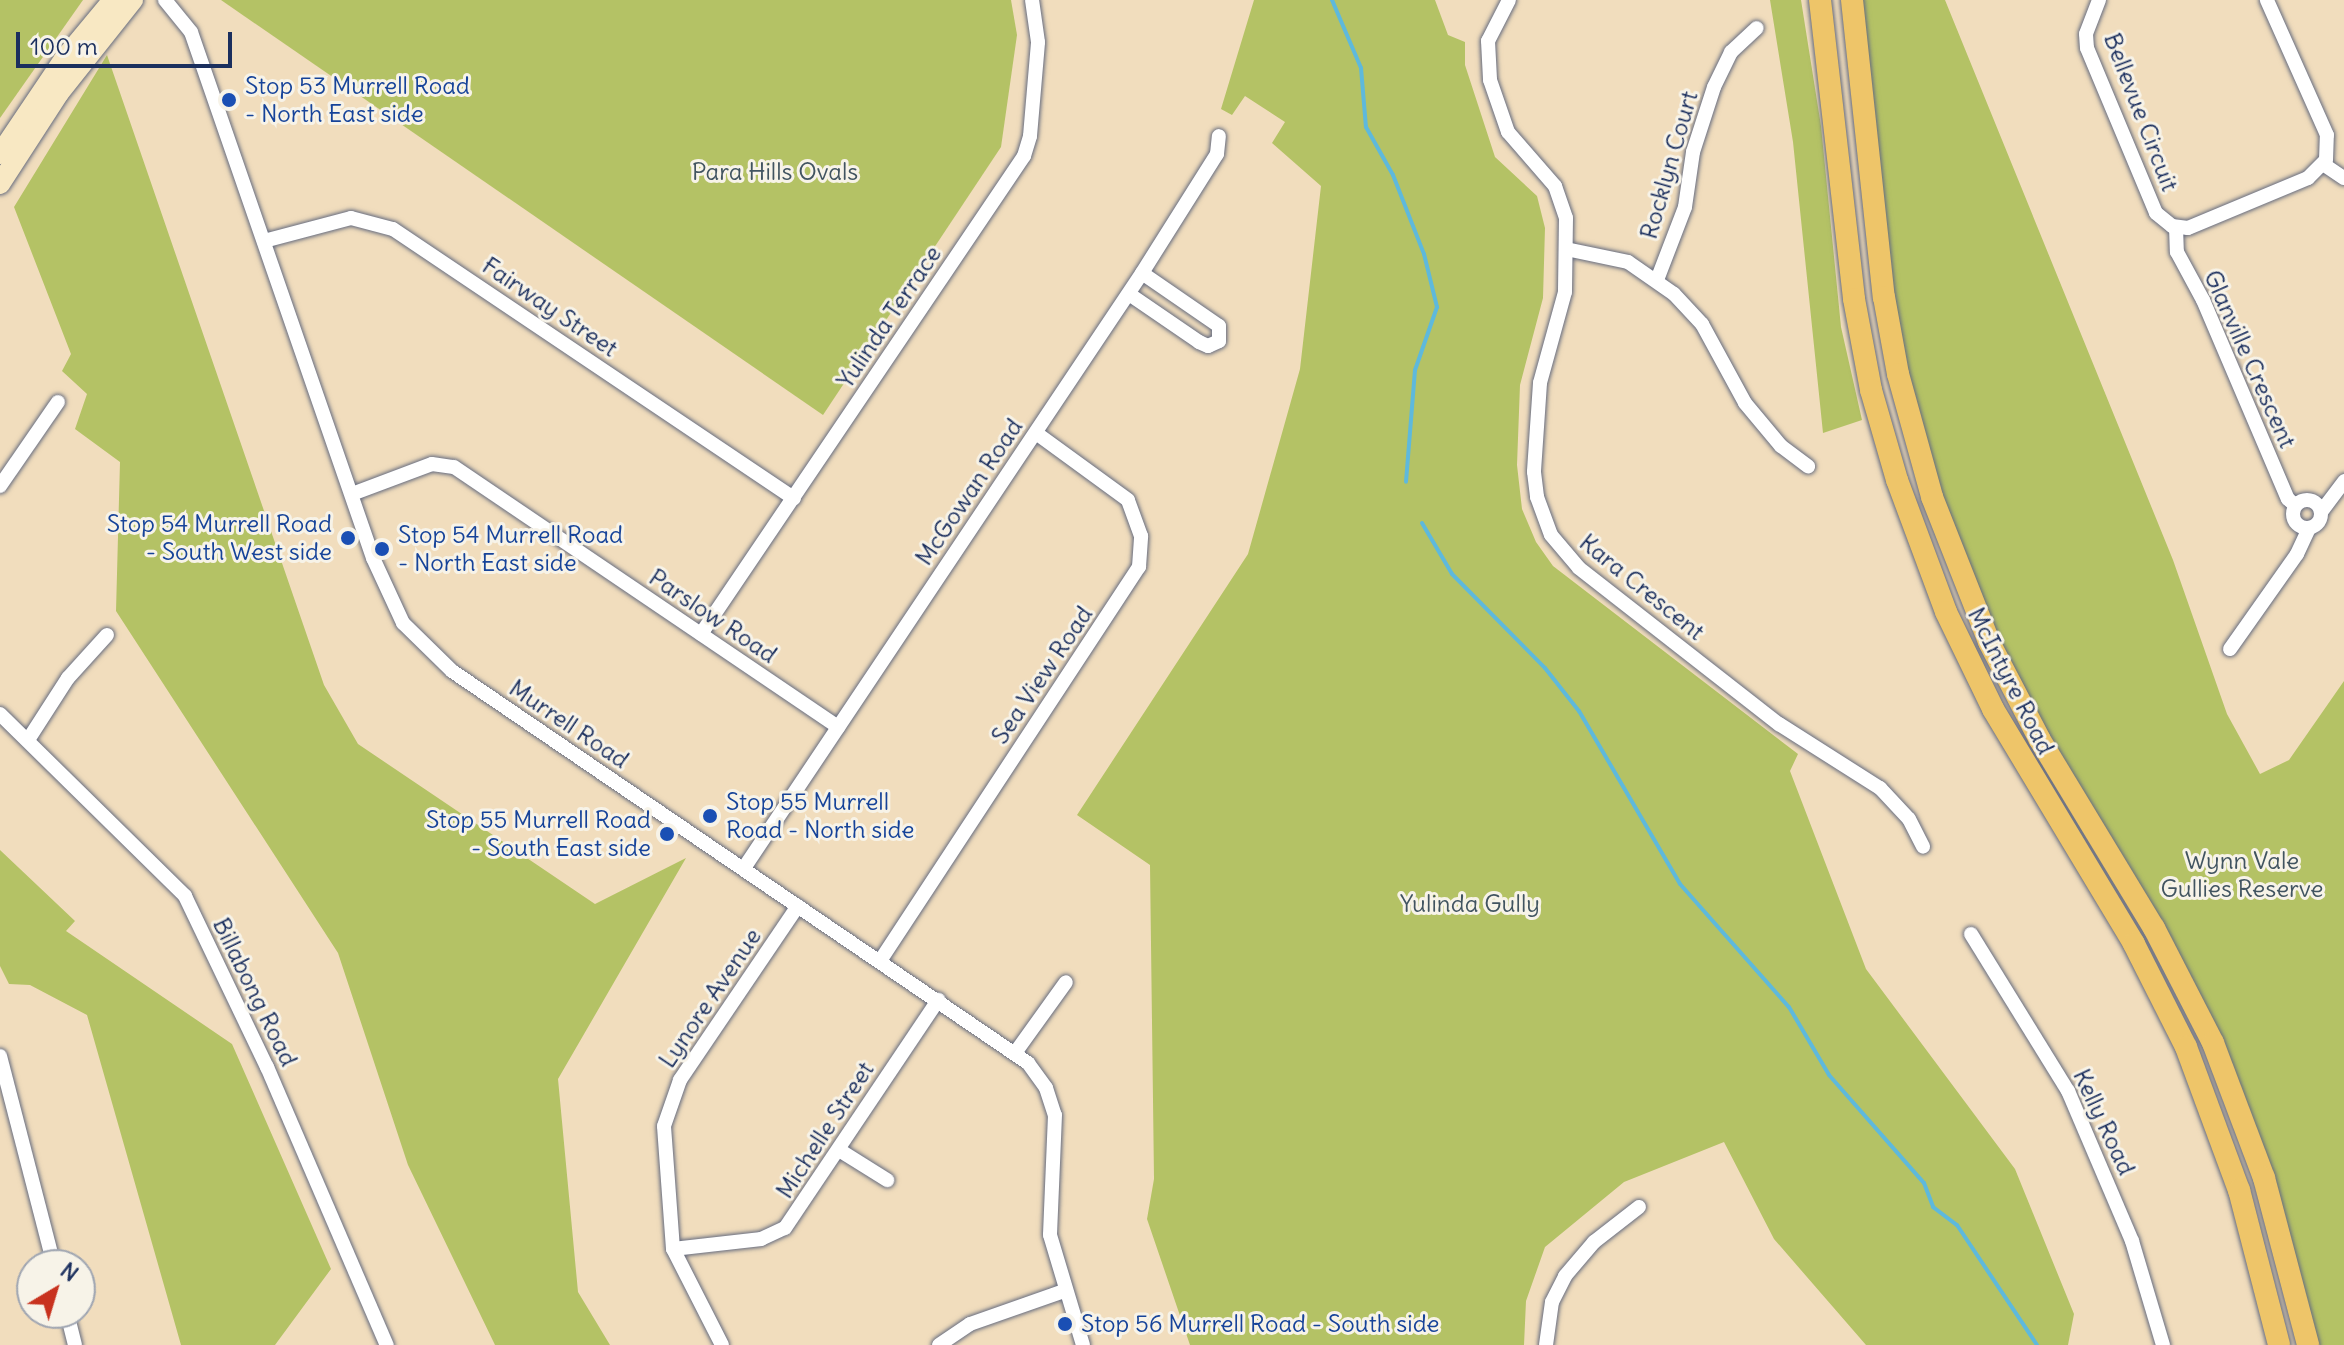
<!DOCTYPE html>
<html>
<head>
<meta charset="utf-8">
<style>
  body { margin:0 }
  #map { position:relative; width:2344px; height:1345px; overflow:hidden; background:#f1ddbd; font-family:Delius,sans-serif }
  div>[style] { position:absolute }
  .green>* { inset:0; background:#b4c265 }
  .stream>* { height:4px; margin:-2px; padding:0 2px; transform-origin:2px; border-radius:2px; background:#5eb9dc }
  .roads { filter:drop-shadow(0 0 2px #666c7f) drop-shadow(0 0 2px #666c7f) }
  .minor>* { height:14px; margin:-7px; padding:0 7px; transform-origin:7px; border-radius:7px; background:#fff }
  .minor>.ring { margin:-7px; padding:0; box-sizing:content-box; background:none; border:14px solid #fff; border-radius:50% }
  .secondary>* { height:20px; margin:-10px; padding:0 10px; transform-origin:10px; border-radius:10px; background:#f8e8c3 }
  .primary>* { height:22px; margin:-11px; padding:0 11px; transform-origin:11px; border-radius:11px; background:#eec569 }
  .dots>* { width:22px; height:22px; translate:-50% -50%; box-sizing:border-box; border:4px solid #f7f3e8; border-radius:50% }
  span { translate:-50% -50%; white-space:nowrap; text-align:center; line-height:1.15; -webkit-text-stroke:6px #f7f3e8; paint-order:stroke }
  .transit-label { font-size:24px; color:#164399 }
  .left { translate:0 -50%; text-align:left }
  .right { translate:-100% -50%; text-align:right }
  .street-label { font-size:24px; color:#1b2f5e }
  .park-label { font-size:24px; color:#415460 }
  .north { position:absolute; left:16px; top:1249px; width:80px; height:80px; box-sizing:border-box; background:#f7f3e8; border:2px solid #9fa5b1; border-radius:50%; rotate:38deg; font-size:22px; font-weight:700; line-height:32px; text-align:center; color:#1b2f5e }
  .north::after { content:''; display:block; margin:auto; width:28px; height:36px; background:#c8321e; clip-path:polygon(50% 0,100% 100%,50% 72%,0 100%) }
  .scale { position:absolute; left:16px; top:32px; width:216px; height:36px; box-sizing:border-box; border:4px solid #1b2f5e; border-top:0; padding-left:10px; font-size:24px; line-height:28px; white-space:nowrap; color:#1b2f5e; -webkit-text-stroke:6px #f7f3e8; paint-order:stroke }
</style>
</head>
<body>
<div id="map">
  <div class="green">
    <div style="clip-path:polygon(0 0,83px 0,0 118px)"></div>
    <div style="clip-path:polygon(221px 0,1011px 0,1017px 35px,1001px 147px,823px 415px)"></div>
    <div style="clip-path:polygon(1254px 0,1435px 0,1448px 35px,1465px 42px,1465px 65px,1495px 157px,1537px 196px,1545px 228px,1543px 298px,1520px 385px,1517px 465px,1522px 509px,1536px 542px,1553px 566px,1798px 754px,1790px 771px,1866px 969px,2015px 1169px,2074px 1314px,2068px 1345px,1866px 1345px,1774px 1239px,1724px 1142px,1624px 1182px,1545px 1247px,1526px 1301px,1524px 1345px,1190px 1345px,1147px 1219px,1154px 1179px,1150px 865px,1077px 815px,1248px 554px,1300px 369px,1321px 186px,1272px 143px,1285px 122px,1245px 96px,1232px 115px,1221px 109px)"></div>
    <div style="clip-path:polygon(1770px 0,1801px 0,1821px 126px,1841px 327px,1862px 420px,1823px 433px,1793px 142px)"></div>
    <div style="clip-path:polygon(1852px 0,1945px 0,2173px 560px,2227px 714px,2260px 774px,2289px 760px,2344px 681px,2344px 1345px,2308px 1345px,2237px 1102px,2040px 740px,1916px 445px)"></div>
    <div style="clip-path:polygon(107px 55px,324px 685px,358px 744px,595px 904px,686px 858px,558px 1079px,578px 1292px,610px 1345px,495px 1345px,408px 1165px,338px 953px,116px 611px,120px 462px,75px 429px,87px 394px,62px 371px,71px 354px,14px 207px)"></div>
    <div style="clip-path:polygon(0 850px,75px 921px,66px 931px,232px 1044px,331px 1269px,275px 1345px,181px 1345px,87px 1015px,30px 985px,9px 984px,0 966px)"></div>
  </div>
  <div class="stream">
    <div style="left:1332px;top:0;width:74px;rotate:66.9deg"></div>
    <div style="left:1361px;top:68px;width:59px;rotate:85.2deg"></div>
    <div style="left:1366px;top:127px;width:55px;rotate:60.6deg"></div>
    <div style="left:1393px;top:175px;width:85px;rotate:68.6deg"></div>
    <div style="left:1424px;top:254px;width:55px;rotate:76.2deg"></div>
    <div style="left:1437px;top:307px;width:67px;rotate:109.2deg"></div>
    <div style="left:1415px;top:370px;width:112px;rotate:94.6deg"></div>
    <div style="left:1422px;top:523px;width:59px;rotate:59.5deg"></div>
    <div style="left:1452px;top:574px;width:132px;rotate:45.3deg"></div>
    <div style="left:1545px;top:668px;width:55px;rotate:51.7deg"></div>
    <div style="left:1579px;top:711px;width:200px;rotate:59.7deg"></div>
    <div style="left:1680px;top:884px;width:164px;rotate:48.5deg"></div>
    <div style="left:1789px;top:1007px;width:79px;rotate:59.5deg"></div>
    <div style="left:1829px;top:1075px;width:144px;rotate:48.7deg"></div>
    <div style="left:1924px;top:1183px;width:26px;rotate:69deg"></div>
    <div style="left:1933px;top:1207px;width:30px;rotate:37deg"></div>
    <div style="left:1957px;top:1225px;width:144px;rotate:56.3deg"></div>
  </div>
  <div class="roads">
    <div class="minor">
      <div style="left:165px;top:0;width:41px;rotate:50.9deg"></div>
      <div style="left:191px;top:32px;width:557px;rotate:70.91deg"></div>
      <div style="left:373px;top:558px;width:72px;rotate:65.2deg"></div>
      <div style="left:403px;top:623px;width:69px;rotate:44.4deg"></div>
      <div style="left:452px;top:671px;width:697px;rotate:34.24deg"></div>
      <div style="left:1028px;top:1063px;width:31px;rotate:54deg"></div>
      <div style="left:1046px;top:1088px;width:28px;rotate:72deg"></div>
      <div style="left:1055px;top:1115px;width:120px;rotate:92.4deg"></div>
      <div style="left:1050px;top:1235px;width:115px;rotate:73.3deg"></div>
      <div style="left:1509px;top:0;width:46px;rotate:117.1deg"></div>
      <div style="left:1488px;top:41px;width:39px;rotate:87deg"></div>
      <div style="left:1490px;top:80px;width:55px;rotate:70.9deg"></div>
      <div style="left:1508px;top:132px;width:72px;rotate:49deg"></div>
      <div style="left:1555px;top:186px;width:34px;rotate:71deg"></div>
      <div style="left:1566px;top:218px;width:74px;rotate:90.8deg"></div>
      <div style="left:1565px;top:292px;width:94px;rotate:105.4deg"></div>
      <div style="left:1540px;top:383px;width:89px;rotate:93.9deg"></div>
      <div style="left:1534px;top:472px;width:25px;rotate:83deg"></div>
      <div style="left:1537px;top:497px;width:40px;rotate:69.8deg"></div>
      <div style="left:1551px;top:535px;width:43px;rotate:49.7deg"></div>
      <div style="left:1579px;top:568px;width:254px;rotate:38deg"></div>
      <div style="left:1779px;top:724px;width:120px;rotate:32.4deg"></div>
      <div style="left:1880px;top:788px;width:42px;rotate:46.9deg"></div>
      <div style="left:1909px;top:819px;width:31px;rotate:63deg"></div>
      <div style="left:2099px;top:0;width:36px;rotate:111deg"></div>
      <div style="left:2086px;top:34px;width:14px;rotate:86deg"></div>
      <div style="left:2087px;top:48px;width:179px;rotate:67.3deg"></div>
      <div style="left:2156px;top:213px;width:21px;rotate:39deg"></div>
      <div style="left:2172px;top:226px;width:16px;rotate:7deg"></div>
      <div style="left:2188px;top:228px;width:130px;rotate:-22.6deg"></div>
      <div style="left:2308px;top:178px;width:25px;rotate:-45deg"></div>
      <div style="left:2326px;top:160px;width:25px;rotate:-88deg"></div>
      <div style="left:2327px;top:135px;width:148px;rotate:-114deg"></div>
      <div style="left:2323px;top:164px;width:25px;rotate:34deg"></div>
      <div style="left:2176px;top:227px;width:25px;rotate:88deg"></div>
      <div style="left:2177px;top:252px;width:55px;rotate:61.6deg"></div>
      <div style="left:2203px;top:300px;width:216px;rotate:66.9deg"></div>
      <div style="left:2288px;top:499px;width:9px;rotate:41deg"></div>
      <div style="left:264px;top:241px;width:90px;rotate:-14.8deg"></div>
      <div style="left:351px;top:218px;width:43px;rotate:14.7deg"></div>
      <div style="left:393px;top:229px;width:483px;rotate:33.9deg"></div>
      <div style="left:1566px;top:249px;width:63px;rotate:11.8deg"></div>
      <div style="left:1628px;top:262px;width:56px;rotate:34.8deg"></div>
      <div style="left:1674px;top:294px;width:41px;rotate:47deg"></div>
      <div style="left:1702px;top:324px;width:90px;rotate:61.4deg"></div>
      <div style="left:1745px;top:403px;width:56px;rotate:50.1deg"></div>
      <div style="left:1781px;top:446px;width:34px;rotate:37deg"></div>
      <div style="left:1657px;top:280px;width:78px;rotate:-69deg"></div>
      <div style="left:1685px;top:207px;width:56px;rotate:-81.7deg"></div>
      <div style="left:1693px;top:152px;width:68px;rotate:-72.1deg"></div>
      <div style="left:1714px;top:87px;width:39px;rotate:-64deg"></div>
      <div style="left:1731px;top:52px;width:35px;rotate:-43deg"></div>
      <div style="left:1129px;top:294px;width:85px;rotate:34.4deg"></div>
      <div style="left:1199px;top:342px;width:10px;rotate:24deg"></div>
      <div style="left:1208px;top:346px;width:12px;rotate:-24deg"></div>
      <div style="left:1219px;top:341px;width:15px;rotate:-90deg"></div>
      <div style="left:1219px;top:326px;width:93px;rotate:-145.5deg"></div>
      <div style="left:0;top:486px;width:102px;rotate:-55.4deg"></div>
      <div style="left:352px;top:494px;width:85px;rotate:-20.6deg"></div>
      <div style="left:432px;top:464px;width:22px;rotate:8deg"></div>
      <div style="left:454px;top:467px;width:464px;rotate:34.1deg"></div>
      <div class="ring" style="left:2293px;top:500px;width:14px;height:14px"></div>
      <div style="left:2321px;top:512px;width:39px;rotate:-53deg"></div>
      <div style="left:701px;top:634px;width:577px;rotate:-55.95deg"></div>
      <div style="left:1024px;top:156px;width:21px;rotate:-73deg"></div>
      <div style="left:1030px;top:136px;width:94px;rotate:-85.1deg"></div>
      <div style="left:1038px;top:42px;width:42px;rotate:-98.1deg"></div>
      <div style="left:2230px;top:649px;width:116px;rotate:-54.8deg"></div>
      <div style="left:2297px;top:554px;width:29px;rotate:-65deg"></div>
      <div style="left:0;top:714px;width:260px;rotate:44.5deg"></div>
      <div style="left:185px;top:896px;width:190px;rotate:64.4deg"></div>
      <div style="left:267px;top:1067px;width:303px;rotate:66.7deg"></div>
      <div style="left:28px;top:740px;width:74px;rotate:-57.2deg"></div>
      <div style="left:68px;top:678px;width:58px;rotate:-47.8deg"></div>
      <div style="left:744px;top:868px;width:716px;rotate:-56.22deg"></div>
      <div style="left:1142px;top:273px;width:141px;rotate:-57.8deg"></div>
      <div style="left:1217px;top:154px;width:18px;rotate:-84deg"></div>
      <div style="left:1971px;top:934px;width:185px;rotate:58.3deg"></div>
      <div style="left:2068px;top:1091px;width:163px;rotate:66.9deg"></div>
      <div style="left:2132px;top:1241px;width:109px;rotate:73.4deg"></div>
      <div style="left:880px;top:961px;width:472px;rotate:-56.7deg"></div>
      <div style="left:1139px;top:567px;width:31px;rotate:-86deg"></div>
      <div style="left:1141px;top:536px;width:38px;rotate:-110deg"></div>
      <div style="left:1128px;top:500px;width:114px;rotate:-143.9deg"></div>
      <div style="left:1015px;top:1053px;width:87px;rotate:-54.3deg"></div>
      <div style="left:0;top:1056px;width:216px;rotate:75.5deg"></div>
      <div style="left:839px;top:1150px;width:57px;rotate:32deg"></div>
      <div style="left:673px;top:1249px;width:89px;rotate:-6.5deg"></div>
      <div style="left:761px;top:1239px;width:26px;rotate:-25deg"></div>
      <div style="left:785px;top:1228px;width:275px;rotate:-56.1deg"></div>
      <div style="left:67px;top:1313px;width:33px;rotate:76deg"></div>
      <div style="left:722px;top:1345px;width:108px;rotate:-117deg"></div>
      <div style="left:673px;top:1249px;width:123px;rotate:-94.2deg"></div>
      <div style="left:664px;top:1126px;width:49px;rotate:-70.8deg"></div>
      <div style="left:680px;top:1080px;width:210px;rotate:-55.9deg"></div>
      <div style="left:939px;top:1345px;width:37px;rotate:-34deg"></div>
      <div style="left:970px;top:1324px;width:100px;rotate:-19.3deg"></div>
      <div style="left:1546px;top:1345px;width:43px;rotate:-82.1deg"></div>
      <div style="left:1552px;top:1302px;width:29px;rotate:-63deg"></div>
      <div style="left:1565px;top:1276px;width:45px;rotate:-49.5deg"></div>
      <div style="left:1594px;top:1242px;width:57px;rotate:-37.9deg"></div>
    </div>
    <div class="secondary">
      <div style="left:0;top:154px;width:115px;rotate:-56deg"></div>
      <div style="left:64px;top:59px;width:77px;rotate:-50.3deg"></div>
      <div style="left:0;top:184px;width:108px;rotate:-57deg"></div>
      <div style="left:59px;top:93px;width:119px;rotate:-51.5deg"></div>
    </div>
    <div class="primary">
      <div style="left:1820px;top:0;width:301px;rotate:83.5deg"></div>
      <div style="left:1854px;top:299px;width:93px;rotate:79.4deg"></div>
      <div style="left:1871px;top:390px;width:94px;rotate:73.9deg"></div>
      <div style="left:1897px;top:480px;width:141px;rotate:69.6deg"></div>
      <div style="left:1946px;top:612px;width:108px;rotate:64.1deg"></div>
      <div style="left:1993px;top:709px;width:274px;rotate:59deg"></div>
      <div style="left:2134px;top:944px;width:115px;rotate:63.2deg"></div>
      <div style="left:2186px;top:1047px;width:153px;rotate:69.7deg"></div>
      <div style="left:2239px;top:1190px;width:160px;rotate:75.5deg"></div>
      <div style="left:1852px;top:0;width:299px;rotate:83.9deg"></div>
      <div style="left:1884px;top:297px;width:78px;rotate:79.7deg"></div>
      <div style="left:1898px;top:374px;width:128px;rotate:74.5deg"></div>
      <div style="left:1932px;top:497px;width:156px;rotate:68.5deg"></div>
      <div style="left:1989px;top:642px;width:110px;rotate:62.5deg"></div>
      <div style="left:2040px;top:740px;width:220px;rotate:58.8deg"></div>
      <div style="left:2154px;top:928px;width:129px;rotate:62.8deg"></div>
      <div style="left:2213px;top:1043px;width:144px;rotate:69.3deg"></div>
      <div style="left:2264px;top:1178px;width:173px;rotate:75.2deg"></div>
    </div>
  </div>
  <div class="dots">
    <div style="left:229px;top:100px;background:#1a4fb4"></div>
    <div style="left:348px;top:538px;background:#1a4fb4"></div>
    <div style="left:382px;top:549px;background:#1a4fb4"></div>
    <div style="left:710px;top:816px;background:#1a4fb4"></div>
    <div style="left:667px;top:834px;background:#1a4fb4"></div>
    <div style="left:1065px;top:1324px;background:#1a4fb4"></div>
  </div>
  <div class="transit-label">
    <span class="left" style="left:245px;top:100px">Stop 53 Murrell Road<br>- North East side</span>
    <span class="right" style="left:332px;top:538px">Stop 54 Murrell Road<br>- South West side</span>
    <span class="left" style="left:398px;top:549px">Stop 54 Murrell Road<br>- North East side</span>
    <span class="left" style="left:726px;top:816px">Stop 55 Murrell<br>Road - North side</span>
    <span class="right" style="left:651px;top:834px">Stop 55 Murrell Road<br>- South East side</span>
    <span class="left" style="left:1081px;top:1324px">Stop 56 Murrell Road - South side</span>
  </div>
  <div class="street-label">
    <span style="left:2141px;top:112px;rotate:69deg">Bellevue Circuit</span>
    <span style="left:1669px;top:165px;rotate:-74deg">Rocklyn Court</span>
    <span style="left:550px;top:307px;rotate:34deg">Fairway Street</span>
    <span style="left:889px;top:317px;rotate:-56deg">Yulinda Terrace</span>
    <span style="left:2250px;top:359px;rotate:66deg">Glanville Crescent</span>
    <span style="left:969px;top:492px;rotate:-56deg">McGowan Road</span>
    <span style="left:1642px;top:587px;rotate:39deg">Kara Crescent</span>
    <span style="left:713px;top:616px;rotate:34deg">Parslow Road</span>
    <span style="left:1042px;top:675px;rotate:-56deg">Sea View Road</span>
    <span style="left:2011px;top:681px;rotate:63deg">McIntyre Road</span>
    <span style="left:569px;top:724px;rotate:34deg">Murrell Road</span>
    <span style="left:255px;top:992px;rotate:64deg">Billabong Road</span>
    <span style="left:710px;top:998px;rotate:-56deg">Lynore Avenue</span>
    <span style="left:2104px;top:1122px;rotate:65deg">Kelly Road</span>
    <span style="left:825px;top:1130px;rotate:-57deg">Michelle Street</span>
  </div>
  <div class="park-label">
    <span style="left:775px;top:172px">Para Hills Ovals</span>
    <span style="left:2242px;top:875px">Wynn Vale<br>Gullies Reserve</span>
    <span style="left:1470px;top:904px">Yulinda Gully</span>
  </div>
  <div class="north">N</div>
  <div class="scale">100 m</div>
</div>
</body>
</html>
